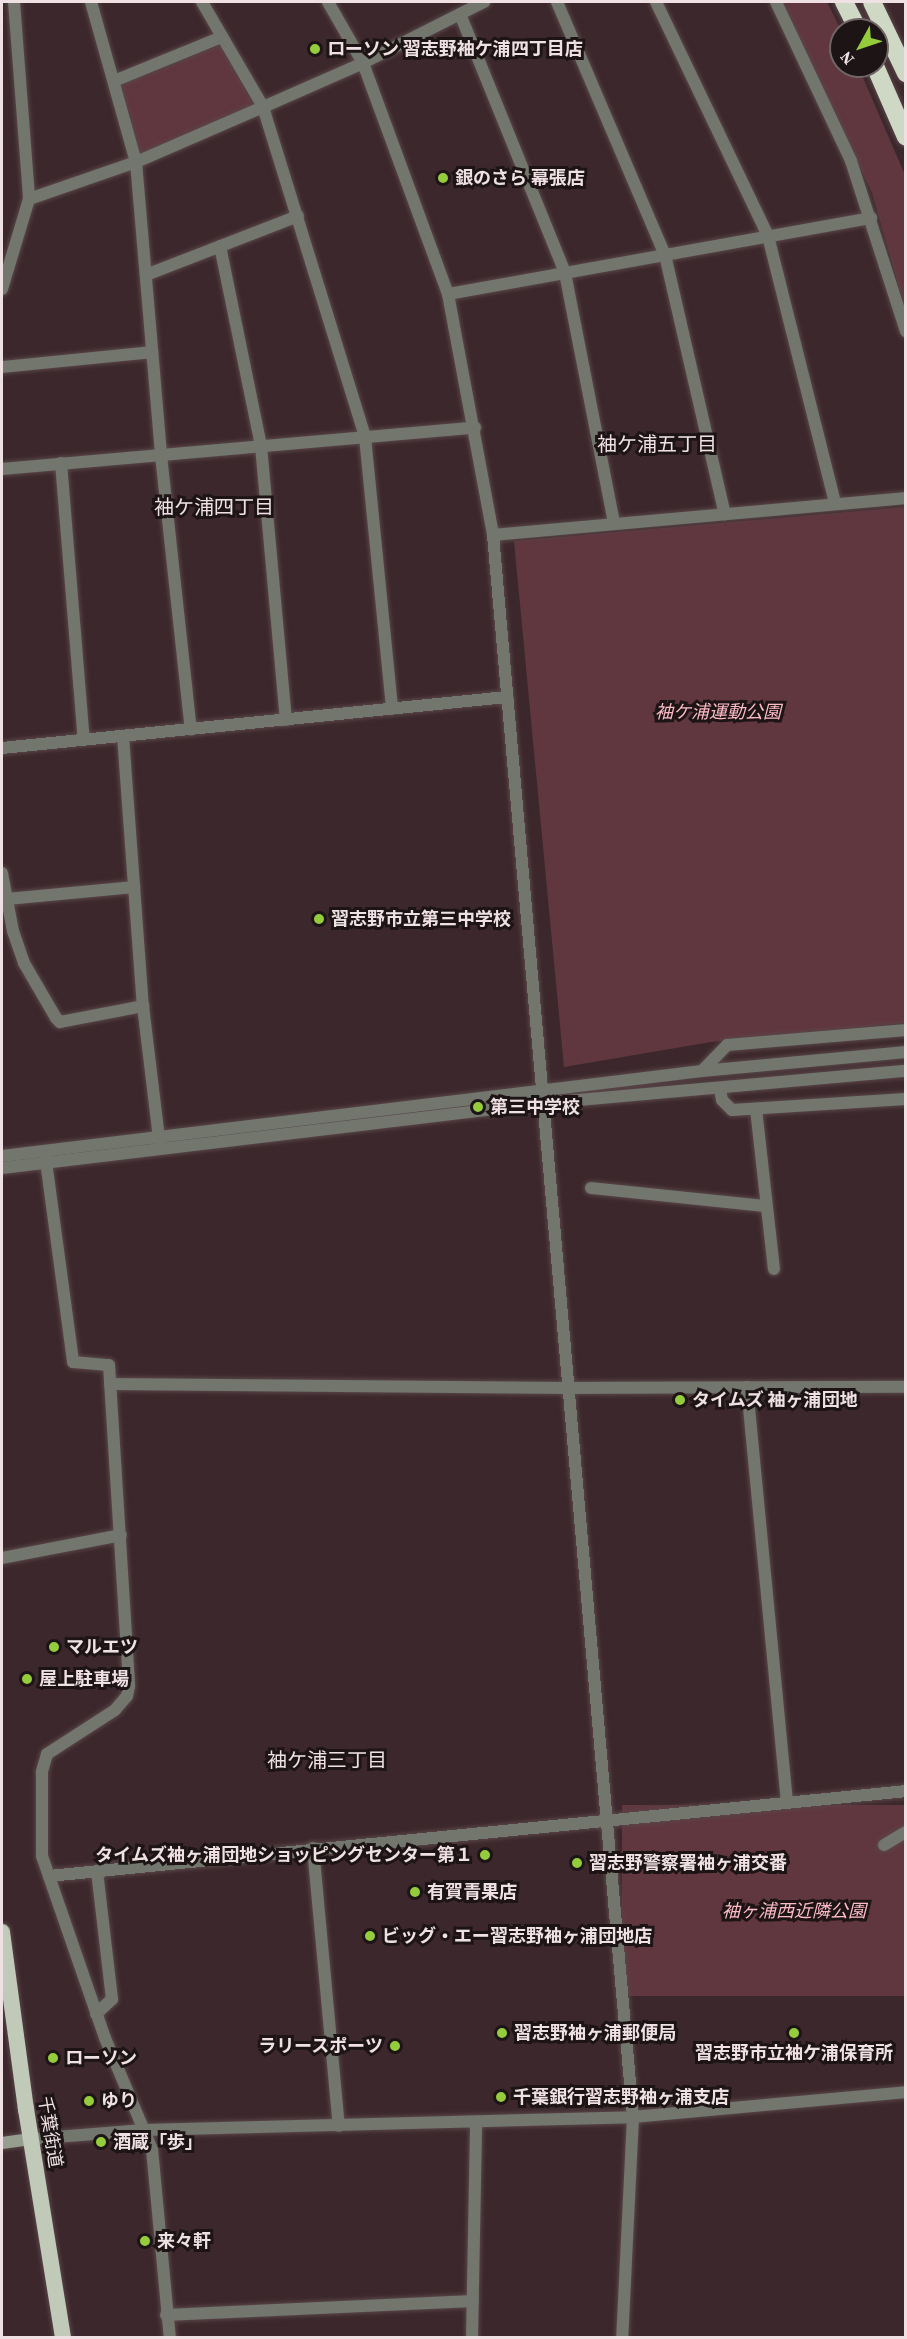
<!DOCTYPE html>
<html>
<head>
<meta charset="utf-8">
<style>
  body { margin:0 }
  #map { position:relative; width:907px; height:2339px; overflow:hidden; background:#3c282c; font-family:"Source Serif 4","Noto Sans JP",serif }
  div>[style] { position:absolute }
  .green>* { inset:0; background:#61373f; transform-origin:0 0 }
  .roads { filter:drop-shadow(0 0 2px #594649) drop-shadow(0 0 2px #594649) }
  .pedestrian>* { height:12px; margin:-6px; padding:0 6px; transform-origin:6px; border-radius:6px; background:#72766d }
  .minor>* { height:12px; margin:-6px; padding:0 6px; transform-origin:6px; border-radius:6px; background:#72766d }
  .tertiary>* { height:12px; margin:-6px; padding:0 6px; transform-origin:6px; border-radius:6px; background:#72766d }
  .secondary>* { height:12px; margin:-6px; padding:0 6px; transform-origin:6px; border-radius:6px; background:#979e90 }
  .trunk>* { height:16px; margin:-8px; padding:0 8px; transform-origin:8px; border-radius:8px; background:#c1cab8 }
  .motorway>* { height:18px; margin:-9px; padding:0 9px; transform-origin:9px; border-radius:9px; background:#ced8c4 }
  .dots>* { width:16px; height:16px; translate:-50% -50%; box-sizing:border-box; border:3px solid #1d1415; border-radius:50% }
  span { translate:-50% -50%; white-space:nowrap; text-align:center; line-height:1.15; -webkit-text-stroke:6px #1d1415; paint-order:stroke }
  .poi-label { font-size:18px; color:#efe1e3; font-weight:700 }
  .left { translate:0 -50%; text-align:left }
  .right { translate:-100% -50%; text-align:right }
  .park-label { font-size:18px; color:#fcbac5; font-style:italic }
  .street-label { font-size:18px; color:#efe1e3 }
  .neighbourhood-label { font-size:20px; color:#efe1e3 }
  .frame { position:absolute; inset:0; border:3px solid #efe1e3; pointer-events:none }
  .north { position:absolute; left:829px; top:18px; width:60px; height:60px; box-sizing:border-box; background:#1d1415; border:2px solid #716667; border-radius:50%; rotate:230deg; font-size:16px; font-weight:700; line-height:24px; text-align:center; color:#efe1e3 }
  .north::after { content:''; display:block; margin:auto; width:21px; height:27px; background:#95cc3b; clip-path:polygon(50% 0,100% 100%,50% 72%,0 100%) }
</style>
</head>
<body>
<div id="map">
  <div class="green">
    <div style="clip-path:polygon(783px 2px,827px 2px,841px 30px,841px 66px,858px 66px,905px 175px,905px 308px,872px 193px)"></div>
    <div style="clip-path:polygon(220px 45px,254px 105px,140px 154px,120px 85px)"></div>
    <div style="clip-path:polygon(905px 507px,905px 1023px,711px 1042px,564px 1067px,514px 541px)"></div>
    <div style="left:905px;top:1805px;width:191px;height:283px;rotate:90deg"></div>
  </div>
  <div class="roads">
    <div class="pedestrian">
      <div style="left:884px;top:1845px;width:26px;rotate:-31deg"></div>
    </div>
    <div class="minor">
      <div style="left:14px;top:2px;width:198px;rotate:85.6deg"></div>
      <div style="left:91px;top:2px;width:166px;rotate:74.3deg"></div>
      <div style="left:136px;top:162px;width:294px;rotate:85.1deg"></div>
      <div style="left:161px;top:455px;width:276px;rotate:83.8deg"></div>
      <div style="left:202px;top:2px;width:121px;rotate:59.8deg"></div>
      <div style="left:263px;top:107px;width:345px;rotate:72.8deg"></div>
      <div style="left:365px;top:437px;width:273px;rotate:84.3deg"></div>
      <div style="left:557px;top:2px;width:275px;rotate:66.9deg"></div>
      <div style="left:665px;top:255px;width:266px;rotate:77deg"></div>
      <div style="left:656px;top:2px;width:259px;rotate:64.4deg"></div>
      <div style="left:768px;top:236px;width:275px;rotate:75.9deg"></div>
      <div style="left:776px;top:2px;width:176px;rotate:64.7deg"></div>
      <div style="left:851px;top:161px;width:179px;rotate:72.1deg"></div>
      <div style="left:460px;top:14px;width:279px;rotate:67.9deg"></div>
      <div style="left:565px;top:273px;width:255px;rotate:78.9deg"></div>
      <div style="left:114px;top:81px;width:117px;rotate:-22.2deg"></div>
      <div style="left:220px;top:246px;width:204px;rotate:78.4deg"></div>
      <div style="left:261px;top:446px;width:275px;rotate:84.8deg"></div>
      <div style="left:146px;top:275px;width:163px;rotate:-21.2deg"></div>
      <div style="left:2px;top:289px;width:94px;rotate:-73.3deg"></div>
      <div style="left:29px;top:199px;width:113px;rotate:-19.1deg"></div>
      <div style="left:136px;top:162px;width:138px;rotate:-23.4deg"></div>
      <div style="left:263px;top:107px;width:109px;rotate:-23.7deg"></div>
      <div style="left:363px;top:63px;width:136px;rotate:-26.8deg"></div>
      <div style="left:448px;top:294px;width:430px;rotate:-10.2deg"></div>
      <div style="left:2px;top:367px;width:151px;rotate:-5.7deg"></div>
      <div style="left:61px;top:463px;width:278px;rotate:85.3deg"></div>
      <div style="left:2px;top:469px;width:475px;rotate:-5deg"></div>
      <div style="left:493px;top:535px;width:415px;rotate:-5.1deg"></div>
      <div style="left:123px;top:736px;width:271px;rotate:85.8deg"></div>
      <div style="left:143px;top:1006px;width:142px;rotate:83.1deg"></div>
      <div style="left:2px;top:748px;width:508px;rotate:-5.77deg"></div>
      <div style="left:2px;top:873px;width:59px;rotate:79.3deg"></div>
      <div style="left:13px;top:931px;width:34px;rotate:71deg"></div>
      <div style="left:24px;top:963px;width:64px;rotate:59.8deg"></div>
      <div style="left:56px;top:1018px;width:6px;rotate:45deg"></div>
      <div style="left:60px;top:1022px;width:85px;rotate:-10.9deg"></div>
      <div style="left:7px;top:899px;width:128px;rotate:-5.4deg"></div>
      <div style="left:702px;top:1071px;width:36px;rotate:-46deg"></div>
      <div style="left:727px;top:1045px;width:180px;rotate:-4.8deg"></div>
      <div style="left:720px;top:1088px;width:12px;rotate:81deg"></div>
      <div style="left:722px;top:1100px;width:14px;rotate:45deg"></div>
      <div style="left:732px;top:1110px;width:174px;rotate:-3.6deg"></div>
      <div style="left:756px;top:1109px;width:161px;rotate:83.6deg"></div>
      <div style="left:45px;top:1154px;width:210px;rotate:82.3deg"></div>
      <div style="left:73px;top:1362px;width:36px;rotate:5deg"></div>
      <div style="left:109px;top:1365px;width:322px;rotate:86.4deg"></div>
      <div style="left:129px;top:1686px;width:10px;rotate:101deg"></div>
      <div style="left:127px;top:1696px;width:18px;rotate:131deg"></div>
      <div style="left:115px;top:1710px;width:81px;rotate:147.1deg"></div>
      <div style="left:47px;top:1754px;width:19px;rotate:106deg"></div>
      <div style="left:42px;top:1772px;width:84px;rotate:90deg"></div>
      <div style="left:42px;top:1856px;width:193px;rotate:70.9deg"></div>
      <div style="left:105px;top:2038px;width:121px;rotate:67.1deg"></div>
      <div style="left:152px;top:2149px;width:190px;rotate:84.6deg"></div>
      <div style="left:591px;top:1188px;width:176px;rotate:5.9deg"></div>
      <div style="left:110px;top:1384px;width:459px;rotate:0.5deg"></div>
      <div style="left:569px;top:1388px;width:337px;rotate:-0.2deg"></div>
      <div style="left:747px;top:1387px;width:417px;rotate:84.5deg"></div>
      <div style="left:2px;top:1558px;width:121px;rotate:-10.9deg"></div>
      <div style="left:313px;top:1848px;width:279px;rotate:84.7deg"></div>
      <div style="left:49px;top:1876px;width:861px;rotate:-5.66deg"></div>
      <div style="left:96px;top:2014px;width:22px;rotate:-43deg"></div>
      <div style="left:112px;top:1999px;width:129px;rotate:-96.7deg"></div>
      <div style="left:166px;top:2315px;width:307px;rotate:-2.6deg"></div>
      <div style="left:472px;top:2338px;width:216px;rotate:-88.9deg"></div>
    </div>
    <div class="tertiary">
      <div style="left:328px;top:2px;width:70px;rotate:60.2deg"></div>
      <div style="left:363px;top:63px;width:246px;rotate:69.8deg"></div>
      <div style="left:448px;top:294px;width:245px;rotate:79.4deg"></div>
      <div style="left:493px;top:535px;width:1588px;rotate:84.94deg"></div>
      <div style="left:633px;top:2117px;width:221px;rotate:92.8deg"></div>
      <div style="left:2px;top:1156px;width:705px;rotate:-6.92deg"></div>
      <div style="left:702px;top:1071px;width:205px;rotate:-5.3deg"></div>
      <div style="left:2px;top:1168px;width:547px;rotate:-6.83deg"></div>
      <div style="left:545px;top:1103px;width:362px;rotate:-5.1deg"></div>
      <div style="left:31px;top:2139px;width:113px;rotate:-4.6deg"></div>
      <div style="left:144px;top:2130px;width:489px;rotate:-1.5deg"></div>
      <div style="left:633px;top:2117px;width:274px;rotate:-5.2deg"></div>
    </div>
    <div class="secondary">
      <div style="left:2px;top:2143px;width:29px;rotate:-8deg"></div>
    </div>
    <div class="trunk">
      <div style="left:2px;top:1932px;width:179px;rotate:82.3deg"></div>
      <div style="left:26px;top:2109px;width:232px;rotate:80.8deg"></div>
    </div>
    <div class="motorway">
      <div style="left:844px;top:2px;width:31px;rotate:63deg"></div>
      <div style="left:872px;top:2px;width:79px;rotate:64.4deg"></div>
      <div style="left:875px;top:66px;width:77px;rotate:66.4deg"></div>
    </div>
  </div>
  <div class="dots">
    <div style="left:315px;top:49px;background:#95cc3b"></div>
    <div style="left:443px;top:178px;background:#95cc3b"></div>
    <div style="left:319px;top:919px;background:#95cc3b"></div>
    <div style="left:478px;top:1107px;background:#95cc3b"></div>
    <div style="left:680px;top:1400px;background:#95cc3b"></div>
    <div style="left:54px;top:1647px;background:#95cc3b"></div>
    <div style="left:27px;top:1679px;background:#95cc3b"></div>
    <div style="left:485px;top:1855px;background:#95cc3b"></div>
    <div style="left:577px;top:1863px;background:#95cc3b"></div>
    <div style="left:415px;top:1892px;background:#95cc3b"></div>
    <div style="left:370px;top:1936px;background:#95cc3b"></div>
    <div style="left:502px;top:2033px;background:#95cc3b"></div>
    <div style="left:794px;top:2033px;background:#95cc3b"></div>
    <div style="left:395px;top:2046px;background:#95cc3b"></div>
    <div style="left:53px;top:2058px;background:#95cc3b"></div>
    <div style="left:501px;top:2097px;background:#95cc3b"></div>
    <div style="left:89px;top:2101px;background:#95cc3b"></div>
    <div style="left:101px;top:2142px;background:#95cc3b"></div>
    <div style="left:145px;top:2241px;background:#95cc3b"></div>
  </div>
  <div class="poi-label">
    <span class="left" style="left:327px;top:49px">ローソン 習志野袖ケ浦四丁目店</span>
    <span class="left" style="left:455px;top:178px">銀のさら 幕張店</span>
    <span class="left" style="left:331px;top:919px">習志野市立第三中学校</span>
    <span class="left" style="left:490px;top:1107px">第三中学校</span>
    <span class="left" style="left:692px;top:1400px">タイムズ 袖ヶ浦団地</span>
    <span class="left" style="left:66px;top:1647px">マルエツ</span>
    <span class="left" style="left:39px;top:1679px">屋上駐車場</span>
    <span class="right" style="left:473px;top:1855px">タイムズ袖ヶ浦団地ショッピングセンター第１</span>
    <span class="left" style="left:589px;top:1863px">習志野警察署袖ヶ浦交番</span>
    <span class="left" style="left:427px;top:1892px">有賀青果店</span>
    <span class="left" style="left:382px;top:1936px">ビッグ・エー習志野袖ヶ浦団地店</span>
    <span class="left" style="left:514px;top:2033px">習志野袖ヶ浦郵便局</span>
    <span class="right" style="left:383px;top:2046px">ラリースポーツ</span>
    <span style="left:794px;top:2053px">習志野市立袖ケ浦保育所</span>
    <span class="left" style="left:65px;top:2058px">ローソン</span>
    <span class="left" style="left:513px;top:2097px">千葉銀行習志野袖ヶ浦支店</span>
    <span class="left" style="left:101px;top:2101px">ゆり</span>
    <span class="left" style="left:113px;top:2142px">酒蔵「歩」</span>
    <span class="left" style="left:157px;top:2241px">来々軒</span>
  </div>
  <div class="park-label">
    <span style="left:718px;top:712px">袖ケ浦運動公園</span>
    <span style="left:794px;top:1911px">袖ヶ浦西近隣公園</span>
  </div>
  <div class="street-label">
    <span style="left:50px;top:2132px;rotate:81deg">千葉街道</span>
  </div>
  <div class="neighbourhood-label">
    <span style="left:657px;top:444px">袖ケ浦五丁目</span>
    <span style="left:214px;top:507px">袖ケ浦四丁目</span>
    <span style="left:327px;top:1760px">袖ケ浦三丁目</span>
  </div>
  <div class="frame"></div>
  <div class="north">N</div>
</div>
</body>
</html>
